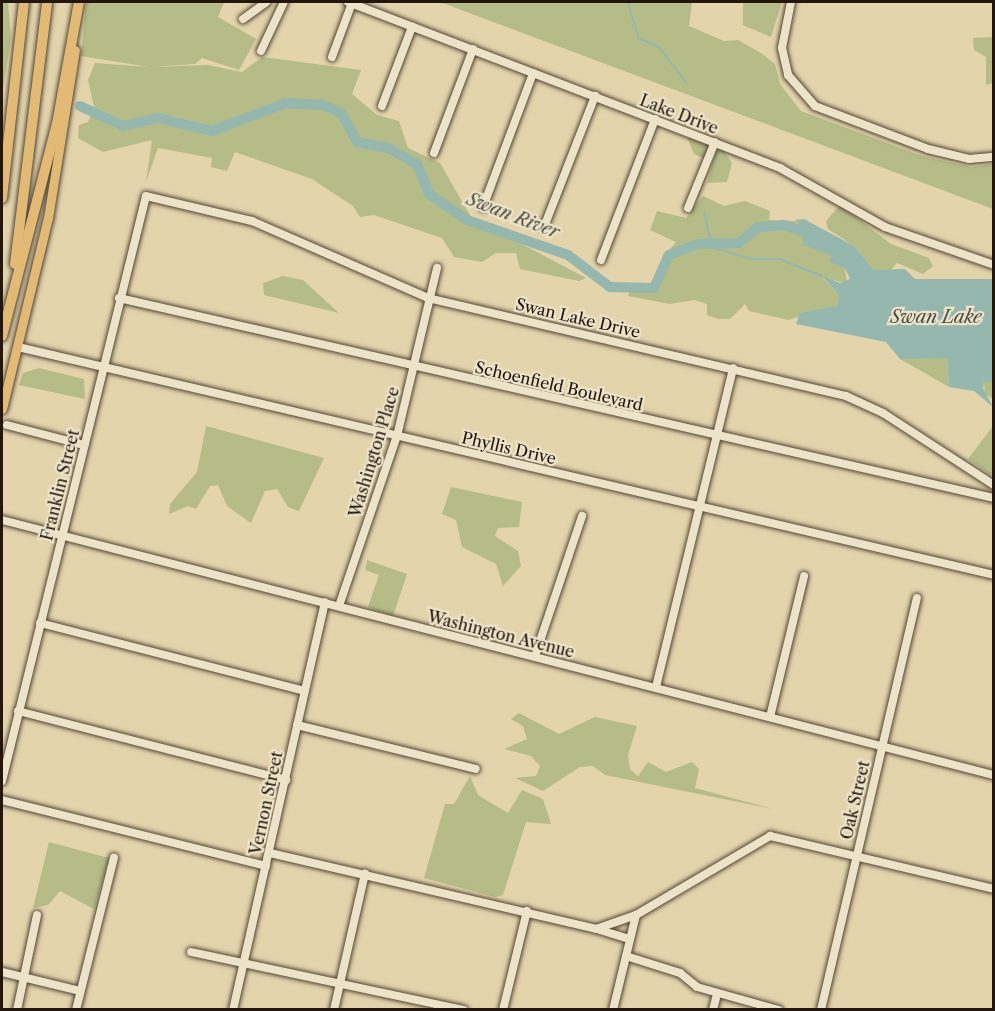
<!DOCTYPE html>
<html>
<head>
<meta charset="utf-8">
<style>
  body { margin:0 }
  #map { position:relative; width:995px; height:1011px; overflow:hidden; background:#e3d4ac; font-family:"Libre Caslon Text",serif }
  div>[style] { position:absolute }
  .green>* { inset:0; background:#b5bc88 }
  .water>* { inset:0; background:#96b7ae }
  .stream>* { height:1.5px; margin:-0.75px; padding:0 0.75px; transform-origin:0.75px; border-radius:0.75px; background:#96b7ae }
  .river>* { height:10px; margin:-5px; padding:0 5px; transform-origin:5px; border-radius:5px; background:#96b7ae }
  .roads { filter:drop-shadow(0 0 2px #534636) drop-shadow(0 0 2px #534636) }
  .minor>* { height:8px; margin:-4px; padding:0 4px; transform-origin:4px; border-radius:4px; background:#ede3c9 }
  .major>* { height:9px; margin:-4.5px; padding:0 4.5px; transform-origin:4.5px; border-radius:4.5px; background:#e2ba76 }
  .highway>* { height:10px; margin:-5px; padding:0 5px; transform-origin:5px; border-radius:5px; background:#e2ba76 }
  span { translate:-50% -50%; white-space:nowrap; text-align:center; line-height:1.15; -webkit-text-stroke:4.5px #ede3c9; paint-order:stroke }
  .street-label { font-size:16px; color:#23160e }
  .water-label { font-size:18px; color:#4b4e46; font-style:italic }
  .frame { position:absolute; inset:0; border:3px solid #23160e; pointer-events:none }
</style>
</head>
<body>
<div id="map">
  <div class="green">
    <div style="clip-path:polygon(2px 2px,8px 2px,11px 38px,2px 96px)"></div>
    <div style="clip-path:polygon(86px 2px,224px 2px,218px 17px,256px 39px,239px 70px,202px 58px,195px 64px,150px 67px,208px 65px,242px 72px,262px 57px,361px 70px,352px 94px,377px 115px,399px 121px,408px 148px,440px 163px,471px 217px,586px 278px,579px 281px,520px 269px,516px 253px,496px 253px,482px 262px,454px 257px,442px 238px,374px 215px,360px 217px,353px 206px,312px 179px,235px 152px,227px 171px,211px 167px,212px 158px,158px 148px,146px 182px,152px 140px,103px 152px,78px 138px,79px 125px,88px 122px,94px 107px,88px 80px,95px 63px,149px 67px,81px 56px)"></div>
    <div style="clip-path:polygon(440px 2px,692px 2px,689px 26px,724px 41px,738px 40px,761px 53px,775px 64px,780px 84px,801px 111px,922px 156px,971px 167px,993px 164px,993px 209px)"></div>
    <div style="clip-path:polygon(743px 2px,782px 2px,771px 37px,743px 25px)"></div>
    <div style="clip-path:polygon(993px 37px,993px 83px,986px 85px,986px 57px,974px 50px,973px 38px)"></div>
    <div style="clip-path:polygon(686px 134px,708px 143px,705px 159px,694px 154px)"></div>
    <div style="clip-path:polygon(722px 148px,732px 163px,727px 182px,707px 183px,716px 152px)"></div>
    <div style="clip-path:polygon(703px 196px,724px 206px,745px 201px,770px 211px,769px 220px,795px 221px,845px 268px,847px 283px,823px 278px,839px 295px,837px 306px,788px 320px,749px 311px,745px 304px,730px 319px,718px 319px,707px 315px,707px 304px,694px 300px,670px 304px,628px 296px,631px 288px,653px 285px,663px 258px,676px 242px,650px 230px,657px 211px,686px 218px)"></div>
    <div style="clip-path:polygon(840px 205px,891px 244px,929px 258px,933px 266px,923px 274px,897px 263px,888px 273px,874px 270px,854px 246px,828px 229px,826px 221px)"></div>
    <div style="clip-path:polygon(283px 276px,303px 280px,339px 313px,264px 295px,263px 283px)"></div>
    <div style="clip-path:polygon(947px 358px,949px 387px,900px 359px,925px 357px)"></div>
    <div style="clip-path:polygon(39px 368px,84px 379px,85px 399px,19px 385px,23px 373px)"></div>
    <div style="clip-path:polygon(984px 382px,993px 382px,993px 399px,985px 394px)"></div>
    <div style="clip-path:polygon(206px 426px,324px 458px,299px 511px,288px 507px,277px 489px,265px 491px,251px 523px,227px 506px,218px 485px,210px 486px,196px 509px,188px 506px,169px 514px,170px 504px,197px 472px)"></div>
    <div style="clip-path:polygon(993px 426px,993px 470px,991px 475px,968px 459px)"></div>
    <div style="clip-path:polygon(451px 487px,522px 502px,519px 527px,498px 528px,495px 536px,518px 551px,521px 566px,503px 586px,496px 564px,462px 547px,456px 520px,442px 514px)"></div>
    <div style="clip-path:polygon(367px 560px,407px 574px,393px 616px,368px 607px,379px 575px,365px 570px)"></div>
    <div style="clip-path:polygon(519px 713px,559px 734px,595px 717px,637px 726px,628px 755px,630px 769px,638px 776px,648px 762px,666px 772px,692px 762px,699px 769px,695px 788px,773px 809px,605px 775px,593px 766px,580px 767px,543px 791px,515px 778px,536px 776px,540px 766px,531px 756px,504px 749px,527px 739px,523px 726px,511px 719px)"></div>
    <div style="clip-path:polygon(470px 776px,478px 795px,508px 813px,522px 790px,543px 799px,551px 824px,526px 822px,503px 895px,495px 897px,424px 878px,445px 804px,454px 804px)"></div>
    <div style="clip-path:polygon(49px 842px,109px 858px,94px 909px,60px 891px,48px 905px,33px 908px)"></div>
  </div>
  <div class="water">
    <div style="clip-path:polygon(804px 219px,854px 246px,874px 270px,905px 269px,915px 279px,993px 279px,993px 382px,984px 382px,983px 388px,993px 407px,974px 391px,949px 387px,947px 358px,900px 359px,886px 342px,796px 324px,800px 313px,837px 306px,839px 295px,822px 276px,840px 283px,850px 279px,845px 268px,830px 262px,831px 255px,803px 245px,804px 231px,795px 220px)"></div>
  </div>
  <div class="stream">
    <div style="left:628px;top:2px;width:38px;rotate:73deg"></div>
    <div style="left:639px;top:38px;width:22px;rotate:24deg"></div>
    <div style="left:659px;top:47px;width:44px;rotate:52.4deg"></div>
    <div style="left:705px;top:213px;width:35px;rotate:78deg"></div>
    <div style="left:712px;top:247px;width:41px;rotate:17.1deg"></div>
    <div style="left:751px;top:259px;width:29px"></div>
    <div style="left:780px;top:259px;width:45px;rotate:22deg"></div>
  </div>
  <div class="river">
    <div style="left:80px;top:106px;width:47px;rotate:24.9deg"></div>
    <div style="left:123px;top:126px;width:36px;rotate:-13deg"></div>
    <div style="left:158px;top:118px;width:56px;rotate:13.5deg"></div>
    <div style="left:212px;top:131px;width:79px;rotate:-20.7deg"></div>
    <div style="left:286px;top:103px;width:37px;rotate:3deg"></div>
    <div style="left:323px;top:105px;width:20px;rotate:24deg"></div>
    <div style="left:341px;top:113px;width:33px;rotate:61deg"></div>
    <div style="left:357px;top:142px;width:32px;rotate:11deg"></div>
    <div style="left:388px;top:148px;width:33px;rotate:29deg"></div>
    <div style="left:417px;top:164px;width:32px;rotate:68deg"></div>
    <div style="left:429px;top:194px;width:46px;rotate:34.4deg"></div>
    <div style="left:467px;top:220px;width:107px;rotate:19.1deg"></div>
    <div style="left:568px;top:255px;width:53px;rotate:37.3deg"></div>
    <div style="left:610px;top:287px;width:44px;rotate:1.3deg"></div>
    <div style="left:654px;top:288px;width:36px;rotate:-66deg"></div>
    <div style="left:669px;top:255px;width:31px;rotate:-21deg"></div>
    <div style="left:698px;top:244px;width:41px;rotate:-1.4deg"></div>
    <div style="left:739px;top:243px;width:25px;rotate:-40deg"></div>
    <div style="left:758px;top:227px;width:26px;rotate:-4deg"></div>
    <div style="left:784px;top:225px;width:34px;rotate:19deg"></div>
  </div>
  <div class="roads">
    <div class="minor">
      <div style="left:348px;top:2px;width:463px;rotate:21deg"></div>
      <div style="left:780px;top:168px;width:120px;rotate:29.3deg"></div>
      <div style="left:885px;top:227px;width:115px;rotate:19.2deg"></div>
      <div style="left:791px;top:2px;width:47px;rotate:101.1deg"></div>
      <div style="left:782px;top:48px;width:28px;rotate:77deg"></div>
      <div style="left:788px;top:75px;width:41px;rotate:48.9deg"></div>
      <div style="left:815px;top:106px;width:121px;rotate:20.8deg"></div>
      <div style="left:928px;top:149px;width:42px;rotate:13.7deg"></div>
      <div style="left:969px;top:159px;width:25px;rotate:-5deg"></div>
      <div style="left:243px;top:19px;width:29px;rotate:-36deg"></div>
      <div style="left:261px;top:51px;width:54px;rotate:-64.9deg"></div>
      <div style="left:332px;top:57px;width:58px;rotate:-69.7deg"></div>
      <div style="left:382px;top:106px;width:85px;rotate:-69.2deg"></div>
      <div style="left:434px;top:153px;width:111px;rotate:-69.4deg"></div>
      <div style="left:483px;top:207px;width:143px;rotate:-69.5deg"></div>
      <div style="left:688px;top:208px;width:71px;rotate:-67.8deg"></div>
      <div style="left:544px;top:227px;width:141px;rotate:-68.7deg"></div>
      <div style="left:601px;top:260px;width:151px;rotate:-69deg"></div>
      <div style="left:119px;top:298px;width:898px;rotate:12.88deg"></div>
      <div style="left:18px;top:347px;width:1002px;rotate:13.15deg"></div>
      <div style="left:7px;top:425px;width:80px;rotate:14.6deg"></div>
      <div style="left:2px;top:520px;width:1024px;rotate:14.42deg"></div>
      <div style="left:339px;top:606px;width:180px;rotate:-71.2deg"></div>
      <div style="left:397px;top:436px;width:173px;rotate:-76.6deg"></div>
      <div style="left:40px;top:623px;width:273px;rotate:14.4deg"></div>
      <div style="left:535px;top:656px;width:148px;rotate:-71.4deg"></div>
      <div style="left:656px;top:687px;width:328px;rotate:-76.4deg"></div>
      <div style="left:18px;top:711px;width:277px;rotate:14.4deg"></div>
      <div style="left:770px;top:717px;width:145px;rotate:-76.4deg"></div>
      <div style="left:297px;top:725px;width:184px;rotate:13.8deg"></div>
      <div style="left:2px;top:781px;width:602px;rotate:-76.17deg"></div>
      <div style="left:146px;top:196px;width:109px;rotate:13.3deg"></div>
      <div style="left:252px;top:221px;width:192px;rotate:23.6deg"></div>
      <div style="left:428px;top:298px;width:429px;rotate:13.2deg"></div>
      <div style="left:846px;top:396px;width:41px;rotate:24.7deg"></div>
      <div style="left:883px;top:413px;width:132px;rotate:33deg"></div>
      <div style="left:2px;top:800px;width:272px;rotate:14deg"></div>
      <div style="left:270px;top:853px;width:335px;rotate:13.1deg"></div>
      <div style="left:596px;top:929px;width:42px;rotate:-19.3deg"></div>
      <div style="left:636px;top:915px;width:156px;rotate:-30.5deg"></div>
      <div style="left:770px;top:836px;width:230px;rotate:13.3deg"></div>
      <div style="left:600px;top:930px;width:31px;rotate:17deg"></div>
      <div style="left:191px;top:952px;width:279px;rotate:12deg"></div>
      <div style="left:626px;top:956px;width:57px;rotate:17.5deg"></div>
      <div style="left:680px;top:973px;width:22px;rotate:39deg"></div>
      <div style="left:697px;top:987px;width:85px;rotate:15.7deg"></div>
      <div style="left:2px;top:972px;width:80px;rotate:13.7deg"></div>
      <div style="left:17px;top:1010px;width:97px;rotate:-78.1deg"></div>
      <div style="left:76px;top:1010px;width:157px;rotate:-76deg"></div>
      <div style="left:233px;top:1010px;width:418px;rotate:-77.3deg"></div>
      <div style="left:334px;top:1010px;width:140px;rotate:-77.2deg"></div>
      <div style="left:503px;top:1010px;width:102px;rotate:-76.4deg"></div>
      <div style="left:613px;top:1010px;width:98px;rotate:-76.4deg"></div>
      <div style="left:713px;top:1010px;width:16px;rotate:-76deg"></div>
      <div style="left:821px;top:1010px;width:423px;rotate:-76.9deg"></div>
    </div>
    <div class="major">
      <div style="left:2px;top:409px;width:196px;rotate:-76.5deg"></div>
      <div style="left:48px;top:218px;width:170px;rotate:-80.9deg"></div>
    </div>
    <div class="highway">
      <div style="left:2px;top:198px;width:197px;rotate:-83.6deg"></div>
      <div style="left:15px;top:264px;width:264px;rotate:-83deg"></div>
      <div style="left:2px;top:336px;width:219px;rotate:-75.5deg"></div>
      <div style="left:57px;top:124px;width:124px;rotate:-79.8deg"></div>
    </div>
  </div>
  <div class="street-label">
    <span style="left:679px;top:114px;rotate:21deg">Lake Drive</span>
    <span style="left:578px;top:318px;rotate:13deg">Swan Lake Drive</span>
    <span style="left:559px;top:386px;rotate:13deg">Schoenfield Boulevard</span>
    <span style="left:509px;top:448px;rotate:13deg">Phyllis Drive</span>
    <span style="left:374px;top:452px;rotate:-73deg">Washington Place</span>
    <span style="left:60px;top:485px;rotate:-76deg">Franklin Street</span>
    <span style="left:501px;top:634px;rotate:14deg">Washington Avenue</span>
    <span style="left:855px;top:800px;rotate:-77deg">Oak Street</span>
    <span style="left:266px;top:803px;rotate:-78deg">Vernon Street</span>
  </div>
  <div class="water-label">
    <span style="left:513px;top:216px;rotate:21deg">Swan River</span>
    <span style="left:936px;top:317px">Swan Lake</span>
  </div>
  <div class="frame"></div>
</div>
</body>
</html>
